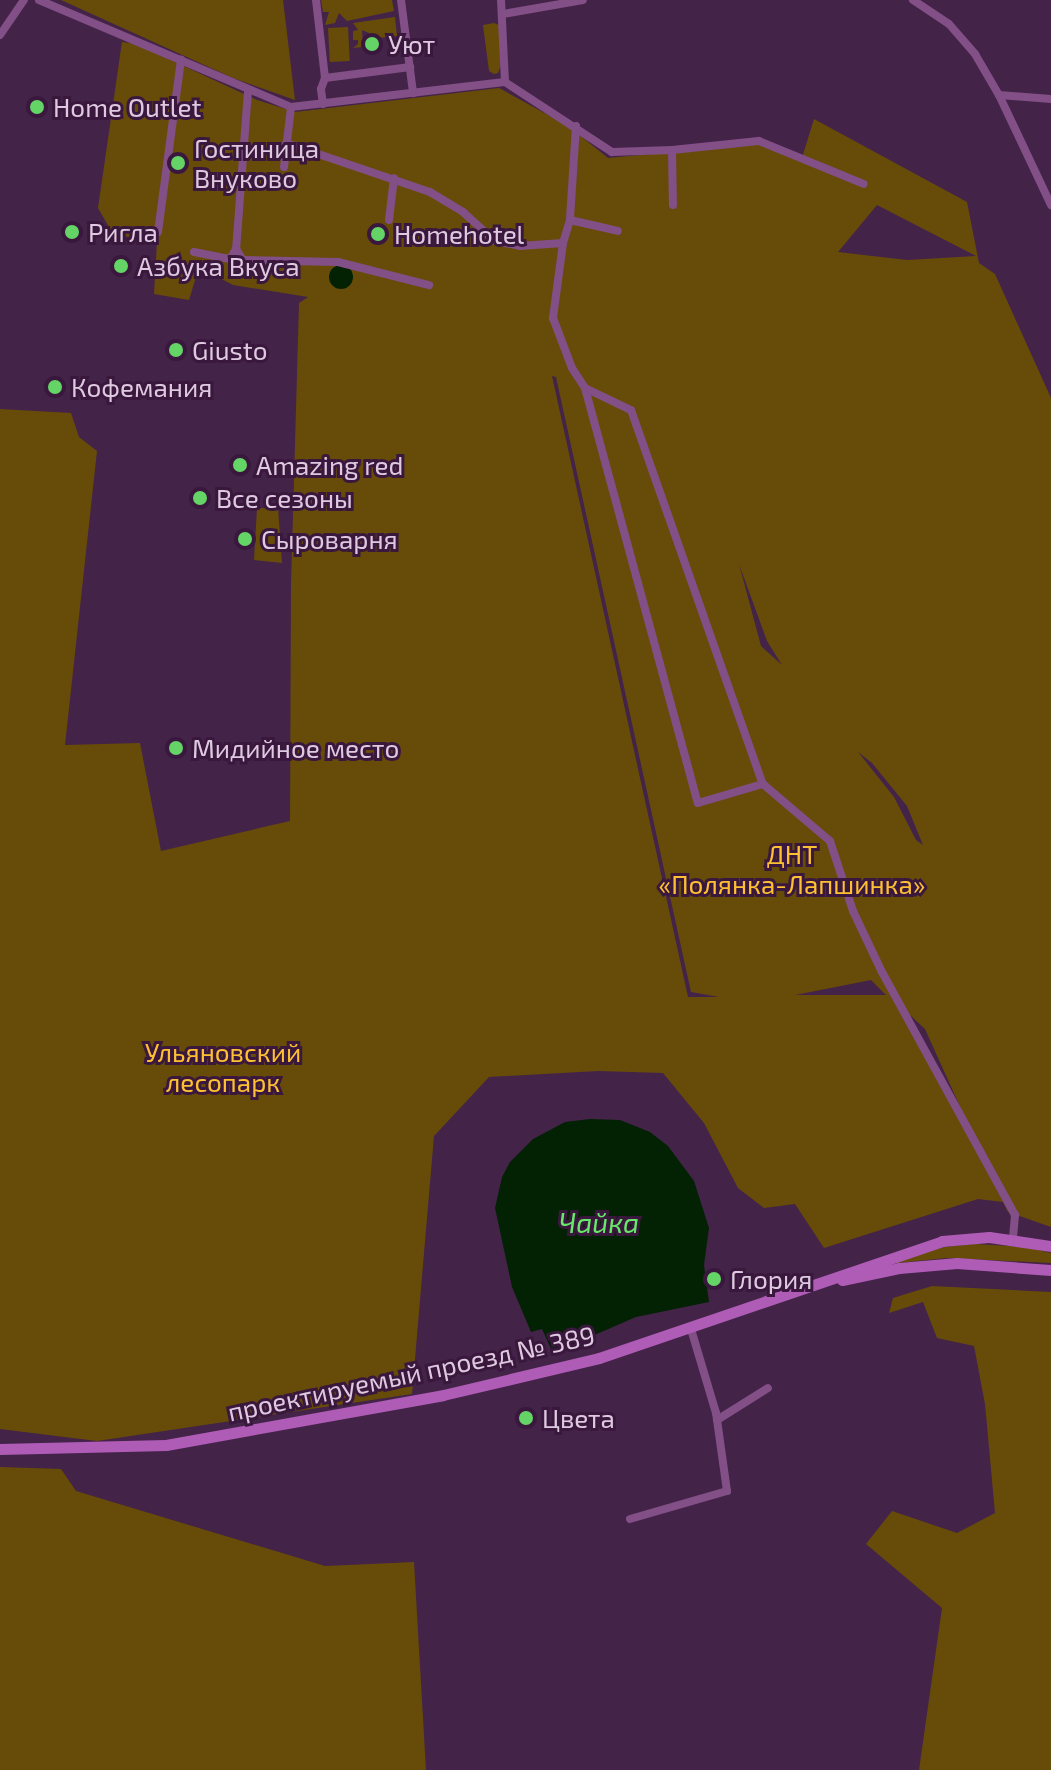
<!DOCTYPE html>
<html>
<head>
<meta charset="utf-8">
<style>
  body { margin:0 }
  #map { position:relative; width:1051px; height:1770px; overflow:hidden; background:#442348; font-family:"Exo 2",sans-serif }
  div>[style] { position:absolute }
  .green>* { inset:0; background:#674c09; transform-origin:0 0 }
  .water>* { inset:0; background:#022203 }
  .round { border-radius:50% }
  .minor>* { height:8px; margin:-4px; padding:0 4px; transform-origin:4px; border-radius:4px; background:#824f87 }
  .secondary>* { height:11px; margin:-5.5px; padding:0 5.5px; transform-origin:5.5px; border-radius:5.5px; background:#ae5cb6 }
  .dots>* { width:22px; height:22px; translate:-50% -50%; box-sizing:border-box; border:4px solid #3a183d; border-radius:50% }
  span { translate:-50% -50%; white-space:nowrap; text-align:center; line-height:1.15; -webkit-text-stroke:6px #3a183d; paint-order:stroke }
  .poi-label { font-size:26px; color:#dec9e0 }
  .left { translate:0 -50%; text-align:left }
  .park-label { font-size:26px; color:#fcc032 }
  .street-label { font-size:26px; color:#dec9e0 }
  .water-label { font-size:28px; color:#68e76b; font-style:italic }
</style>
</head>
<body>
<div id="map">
  <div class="green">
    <div style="clip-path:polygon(61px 0,283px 0,295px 100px,233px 78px)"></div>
    <div style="clip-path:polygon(321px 0,392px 0,394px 11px,347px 21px,339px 13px,335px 23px,325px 25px,329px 12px,323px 12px)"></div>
    <div style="clip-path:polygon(395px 17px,397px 36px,367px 39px,369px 33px,362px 30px,363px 47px,353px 48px,358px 44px,358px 40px,353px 40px,353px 31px,358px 30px,353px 23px)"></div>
    <div style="clip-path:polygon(494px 23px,499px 25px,502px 61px,498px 73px,494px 74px,489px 71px,483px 25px)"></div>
    <div style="left:348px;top:27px;width:34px;height:20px;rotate:87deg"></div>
    <div style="clip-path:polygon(evenodd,122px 42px,136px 44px,257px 100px,295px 112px,499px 88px,568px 126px,608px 158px,757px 144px,801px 161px,814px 119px,967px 202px,979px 263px,995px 274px,1051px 398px,1051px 1227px,1008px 1212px,1003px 1202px,978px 1199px,824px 1248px,795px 1204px,764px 1208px,738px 1188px,704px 1123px,663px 1073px,598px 1071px,489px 1077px,434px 1136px,412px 1394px,97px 1441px,0 1429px,0 409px,71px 413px,79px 437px,97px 451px,65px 745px,140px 743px,161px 851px,290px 821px,291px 585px,299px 303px,308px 297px,233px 285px,199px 267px,189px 300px,154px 294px,157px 242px,113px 234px,98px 208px,122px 42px,877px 205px,976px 256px,907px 260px,838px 252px,877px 205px,122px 42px,552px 376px,556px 377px,691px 992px,719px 997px,688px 997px,552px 376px,122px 42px,739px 564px,767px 641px,782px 665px,761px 646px,739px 564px,122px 42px,858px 752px,872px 763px,907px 806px,923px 845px,916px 840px,894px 797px,858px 752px,122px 42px,871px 980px,886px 995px,794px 995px,795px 995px,871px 980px,122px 42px,896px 1002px,925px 1029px,967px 1122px,896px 1002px)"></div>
    <div style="clip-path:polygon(257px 508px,278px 508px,282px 563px,254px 560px)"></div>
    <div style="clip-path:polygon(975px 1244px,1026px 1247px,1051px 1253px,1051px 1263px,946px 1258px,879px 1265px,944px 1247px)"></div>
    <div style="clip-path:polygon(932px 1286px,1051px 1292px,1051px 1770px,919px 1770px,942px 1608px,866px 1544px,892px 1511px,957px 1533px,995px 1513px,985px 1404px,974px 1346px,937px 1338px,923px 1302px,889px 1313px,893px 1298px)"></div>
    <div style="clip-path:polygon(0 1467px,61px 1469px,76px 1491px,325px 1566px,414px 1562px,426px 1770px,0 1770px)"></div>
  </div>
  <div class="water">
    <div class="round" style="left:329px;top:265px;width:24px;height:24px"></div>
    <div style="clip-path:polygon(590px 1119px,620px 1120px,650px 1132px,668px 1146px,694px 1181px,709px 1228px,704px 1265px,709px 1302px,636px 1317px,553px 1353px,542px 1329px,531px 1332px,512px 1287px,495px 1208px,502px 1177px,510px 1162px,533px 1139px,565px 1122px)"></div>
  </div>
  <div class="minor">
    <div style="left:39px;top:0;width:274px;rotate:23deg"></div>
    <div style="left:291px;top:107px;width:215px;rotate:-6.7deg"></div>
    <div style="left:505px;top:82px;width:82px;rotate:-92.8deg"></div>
    <div style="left:316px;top:0;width:79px;rotate:83.4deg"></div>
    <div style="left:401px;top:0;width:94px;rotate:82.6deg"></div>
    <div style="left:913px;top:0;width:43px;rotate:33.7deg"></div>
    <div style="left:949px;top:24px;width:40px;rotate:49deg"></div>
    <div style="left:975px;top:54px;width:48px;rotate:59.7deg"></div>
    <div style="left:999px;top:95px;width:122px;rotate:64.7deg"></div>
    <div style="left:503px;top:14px;width:81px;rotate:-9.9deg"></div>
    <div style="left:0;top:35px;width:42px;rotate:-55.6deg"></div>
    <div style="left:505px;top:82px;width:128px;rotate:33.2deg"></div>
    <div style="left:612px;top:152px;width:60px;rotate:-1.9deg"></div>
    <div style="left:672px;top:150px;width:87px;rotate:-5.9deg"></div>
    <div style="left:759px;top:141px;width:113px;rotate:22.3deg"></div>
    <div style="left:248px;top:91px;width:158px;rotate:94.3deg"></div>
    <div style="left:236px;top:249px;width:13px;rotate:58deg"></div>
    <div style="left:243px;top:260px;width:95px;rotate:1.2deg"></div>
    <div style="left:338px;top:262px;width:94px;rotate:14.2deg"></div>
    <div style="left:999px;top:95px;width:52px;rotate:4.4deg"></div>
    <div style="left:323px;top:104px;width:15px;rotate:-98deg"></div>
    <div style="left:321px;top:89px;width:12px;rotate:-70deg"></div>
    <div style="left:325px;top:78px;width:86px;rotate:-7.4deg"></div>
    <div style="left:576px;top:126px;width:94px;rotate:93.7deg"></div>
    <div style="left:570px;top:220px;width:24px;rotate:107deg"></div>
    <div style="left:563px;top:243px;width:76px;rotate:97.6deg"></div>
    <div style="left:553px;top:318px;width:53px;rotate:69.2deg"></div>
    <div style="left:572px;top:368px;width:24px;rotate:57deg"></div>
    <div style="left:585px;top:388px;width:430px;rotate:74.8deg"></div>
    <div style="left:698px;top:803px;width:68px;rotate:-16.3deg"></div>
    <div style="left:286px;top:143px;width:152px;rotate:18.8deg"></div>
    <div style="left:430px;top:192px;width:39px;rotate:31deg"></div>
    <div style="left:463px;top:212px;width:43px;rotate:42.2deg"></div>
    <div style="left:495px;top:241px;width:25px;rotate:11deg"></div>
    <div style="left:520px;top:246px;width:43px;rotate:-4deg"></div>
    <div style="left:672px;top:150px;width:55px;rotate:89deg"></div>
    <div style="left:284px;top:167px;width:60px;rotate:-83.3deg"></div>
    <div style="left:389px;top:220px;width:42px;rotate:-83.2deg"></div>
    <div style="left:570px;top:220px;width:49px;rotate:12.9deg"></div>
    <div style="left:158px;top:232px;width:174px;rotate:-82.4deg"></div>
    <div style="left:194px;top:252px;width:37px;rotate:11deg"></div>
    <div style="left:230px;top:259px;width:12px;rotate:-59deg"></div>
    <div style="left:585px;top:388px;width:51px;rotate:25.6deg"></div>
    <div style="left:631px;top:410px;width:397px;rotate:70.6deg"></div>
    <div style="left:763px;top:784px;width:88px;rotate:40.4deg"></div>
    <div style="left:830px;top:841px;width:74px;rotate:71.8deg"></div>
    <div style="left:853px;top:911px;width:68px;rotate:64.6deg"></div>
    <div style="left:882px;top:972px;width:277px;rotate:61.3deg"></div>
    <div style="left:1015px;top:1215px;width:23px;rotate:95deg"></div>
    <div style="left:717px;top:1420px;width:60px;rotate:-32.1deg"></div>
    <div style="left:630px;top:1519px;width:101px;rotate:-16.1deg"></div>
    <div style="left:727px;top:1491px;width:79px;rotate:-98deg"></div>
    <div style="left:716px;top:1413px;width:88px;rotate:-106.6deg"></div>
  </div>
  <div class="secondary">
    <div style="left:842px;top:1280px;width:58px;rotate:-11.9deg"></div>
    <div style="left:899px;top:1268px;width:58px;rotate:-4.9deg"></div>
    <div style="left:957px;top:1263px;width:94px;rotate:4.3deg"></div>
    <div style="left:0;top:1449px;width:166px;rotate:-1.4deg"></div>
    <div style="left:166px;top:1445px;width:281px;rotate:-10.2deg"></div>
    <div style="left:443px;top:1395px;width:160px;rotate:-13.3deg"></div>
    <div style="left:599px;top:1358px;width:362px;rotate:-18.8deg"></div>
    <div style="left:942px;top:1241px;width:47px;rotate:-4.9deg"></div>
    <div style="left:989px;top:1237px;width:63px;rotate:8.3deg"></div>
  </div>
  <div class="dots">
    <div style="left:372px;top:44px;background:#65d467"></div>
    <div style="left:37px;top:107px;background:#65d467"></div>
    <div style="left:178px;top:163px;background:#65d467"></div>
    <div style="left:72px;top:232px;background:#65d467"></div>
    <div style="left:378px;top:234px;background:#65d467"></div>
    <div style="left:121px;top:266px;background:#65d467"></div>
    <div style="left:176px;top:350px;background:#65d467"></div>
    <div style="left:55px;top:387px;background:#65d467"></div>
    <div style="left:240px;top:465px;background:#65d467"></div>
    <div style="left:200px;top:498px;background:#65d467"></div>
    <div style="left:245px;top:539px;background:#65d467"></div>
    <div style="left:176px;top:748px;background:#65d467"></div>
    <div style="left:714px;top:1279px;background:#65d467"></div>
    <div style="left:526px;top:1418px;background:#65d467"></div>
  </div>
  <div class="poi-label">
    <span class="left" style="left:388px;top:44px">Уют</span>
    <span class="left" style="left:53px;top:107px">Home Outlet</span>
    <span class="left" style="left:194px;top:163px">Гостиница<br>Внуково</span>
    <span class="left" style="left:88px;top:232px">Ригла</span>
    <span class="left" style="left:394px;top:234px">Homehotel</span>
    <span class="left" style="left:137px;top:266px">Азбука Вкуса</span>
    <span class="left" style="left:192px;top:350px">Giusto</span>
    <span class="left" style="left:71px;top:387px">Кофемания</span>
    <span class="left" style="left:256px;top:465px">Amazing red</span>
    <span class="left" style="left:216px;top:498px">Все сезоны</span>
    <span class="left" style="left:261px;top:539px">Сыроварня</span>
    <span class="left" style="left:192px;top:748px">Мидийное место</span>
    <span class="left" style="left:730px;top:1279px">Глория</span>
    <span class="left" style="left:542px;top:1418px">Цвета</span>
  </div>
  <div class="park-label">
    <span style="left:792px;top:869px">ДНТ<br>«Полянка-Лапшинка»</span>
    <span style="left:223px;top:1067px">Ульяновский<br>лесопарк</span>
  </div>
  <div class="street-label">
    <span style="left:411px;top:1373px;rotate:-12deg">проектируемый проезд № 389</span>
  </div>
  <div class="water-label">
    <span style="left:599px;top:1222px">Чайка</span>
  </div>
</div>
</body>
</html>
